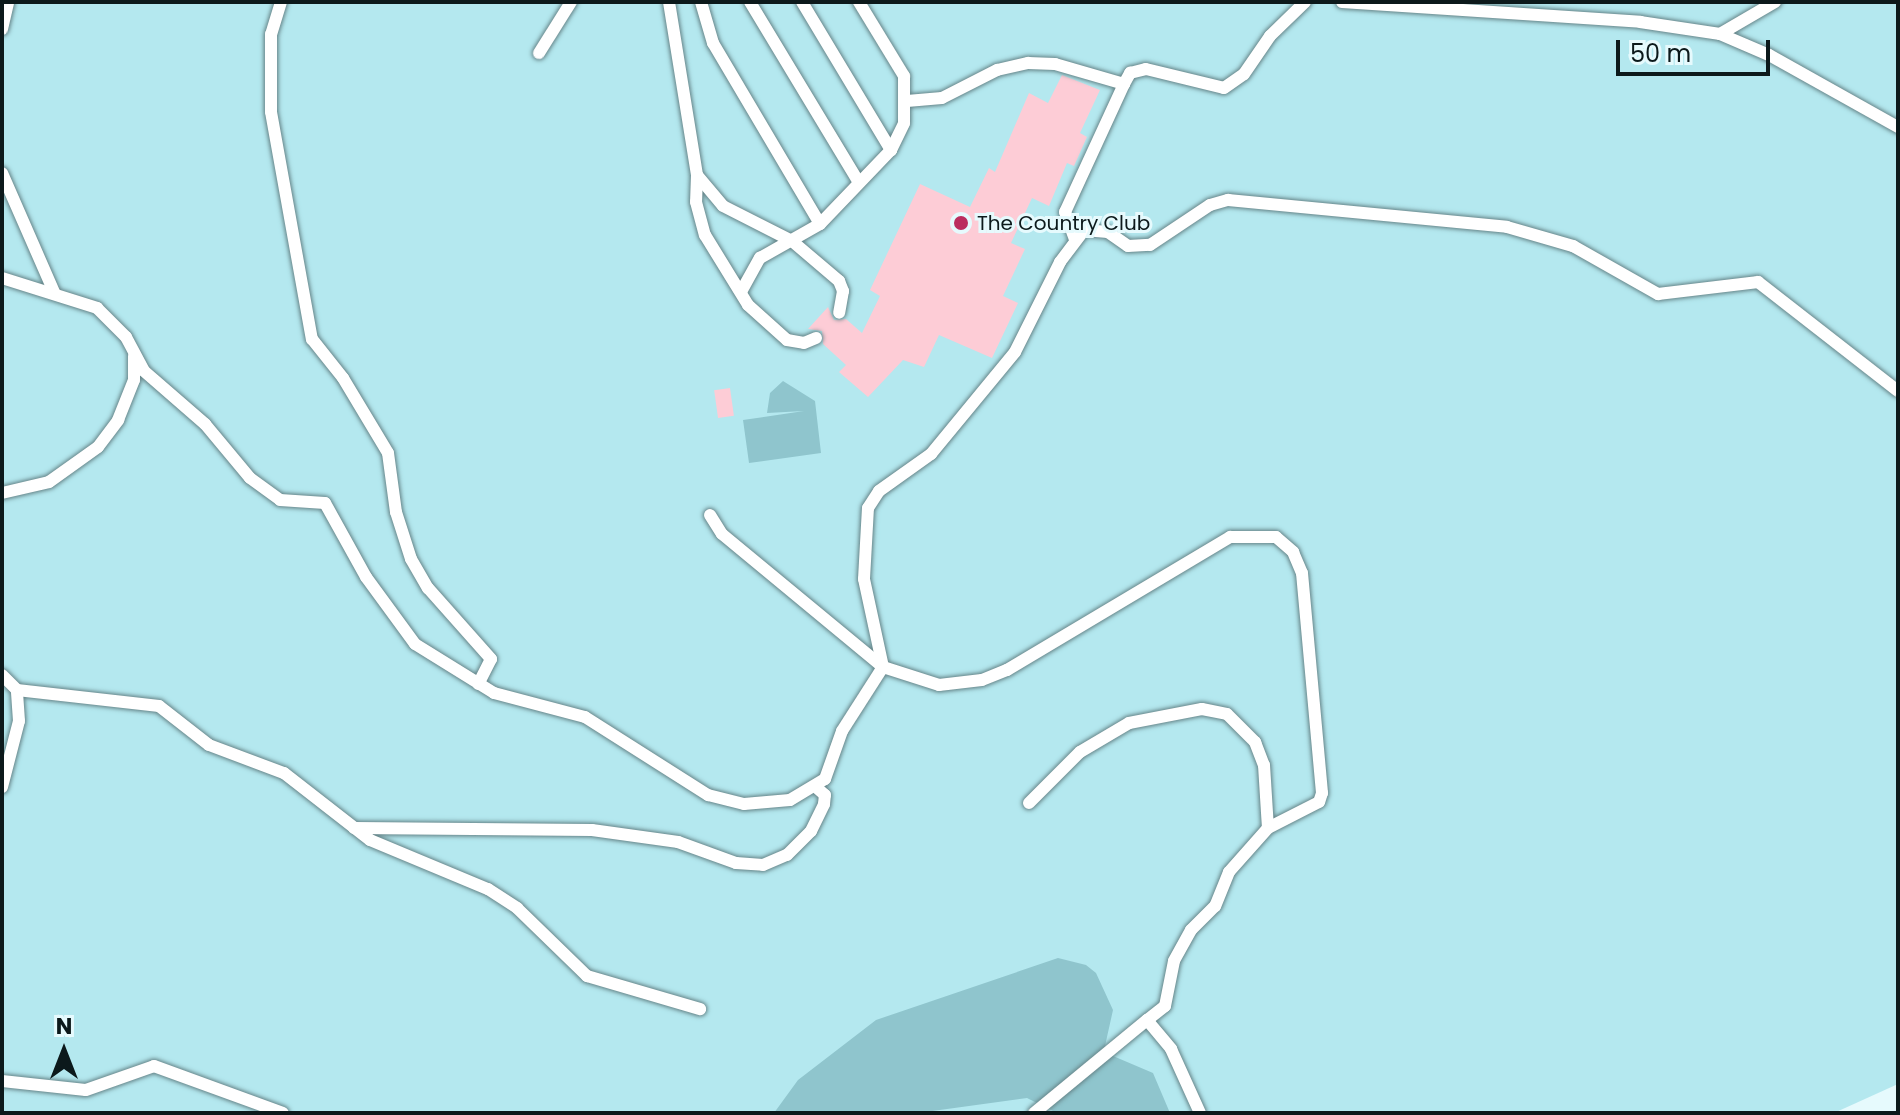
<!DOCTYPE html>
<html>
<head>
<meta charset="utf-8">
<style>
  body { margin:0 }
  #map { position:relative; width:1900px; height:1115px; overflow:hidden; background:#e6fafd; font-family:Poppins,sans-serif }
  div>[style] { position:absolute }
  .green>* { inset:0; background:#b4e8ef }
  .water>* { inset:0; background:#8fc5cd }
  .building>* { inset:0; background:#fdccd6; transform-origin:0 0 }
  .roads { filter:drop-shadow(0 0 2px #668589) drop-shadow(0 0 2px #668589) }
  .lane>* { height:12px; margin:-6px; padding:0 6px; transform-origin:6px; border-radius:6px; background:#fff }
  .dots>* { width:22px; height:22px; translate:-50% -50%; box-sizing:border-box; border:4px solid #e6fafd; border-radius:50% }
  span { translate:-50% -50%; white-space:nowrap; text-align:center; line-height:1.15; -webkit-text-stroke:6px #e6fafd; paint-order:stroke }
  .poi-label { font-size:20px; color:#0c191b }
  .left { translate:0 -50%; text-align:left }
  .frame { position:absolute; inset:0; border:4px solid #0c191b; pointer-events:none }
  .north { position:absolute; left:24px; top:1011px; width:80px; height:80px; -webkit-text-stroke:6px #e6fafd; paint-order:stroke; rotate:0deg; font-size:22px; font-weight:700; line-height:32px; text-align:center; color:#0c191b }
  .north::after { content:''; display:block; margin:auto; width:28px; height:36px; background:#0c191b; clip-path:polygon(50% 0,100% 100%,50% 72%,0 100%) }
  .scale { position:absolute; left:1616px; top:40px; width:154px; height:36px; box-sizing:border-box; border:4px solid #0c191b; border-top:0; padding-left:10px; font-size:24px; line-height:28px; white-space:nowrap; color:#0c191b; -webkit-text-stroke:6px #e6fafd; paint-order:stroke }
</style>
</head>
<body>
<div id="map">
  <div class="green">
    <div style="clip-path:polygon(2px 2px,1898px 2px,1898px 1084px,1834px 1113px,2px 1113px)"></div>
  </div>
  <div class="water">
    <div style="clip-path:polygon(783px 381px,815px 401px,821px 453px,749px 463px,743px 420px,804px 411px,767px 413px,770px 393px)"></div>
    <div style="clip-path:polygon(1058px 958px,1086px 965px,1096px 973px,1113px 1010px,1105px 1046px,1113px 1056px,1153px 1073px,1170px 1113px,1057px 1113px,1027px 1098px,918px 1113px,774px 1113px,798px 1080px,876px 1020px)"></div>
  </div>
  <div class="building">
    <div style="clip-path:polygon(1062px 75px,1100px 90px,1080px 133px,1087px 137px,1074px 166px,1067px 163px,1049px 206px,1032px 198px,1011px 243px,1025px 249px,1003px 296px,1018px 303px,992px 358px,939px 335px,924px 367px,903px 360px,868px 397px,839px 372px,846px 365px,823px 344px,822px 331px,808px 329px,828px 307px,834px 320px,846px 319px,862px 333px,880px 296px,870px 290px,920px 184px,970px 207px,989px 168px,995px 172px,1029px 93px,1048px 103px)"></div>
    <div style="left:730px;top:388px;width:28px;height:16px;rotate:82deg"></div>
  </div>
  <div class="roads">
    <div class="lane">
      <div style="left:281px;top:2px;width:34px;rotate:107deg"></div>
      <div style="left:271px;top:34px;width:78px;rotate:90deg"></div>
      <div style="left:271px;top:112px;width:231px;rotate:79.8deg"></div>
      <div style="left:312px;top:339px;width:50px;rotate:51.5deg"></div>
      <div style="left:343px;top:378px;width:87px;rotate:59deg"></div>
      <div style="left:388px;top:453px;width:60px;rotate:82.3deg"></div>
      <div style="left:396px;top:512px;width:49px;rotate:72.3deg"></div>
      <div style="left:411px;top:559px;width:34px;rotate:60deg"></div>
      <div style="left:428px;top:588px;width:95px;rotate:48.4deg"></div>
      <div style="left:491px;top:659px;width:28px;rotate:117deg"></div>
      <div style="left:669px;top:2px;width:175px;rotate:80.8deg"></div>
      <div style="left:697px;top:175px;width:40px;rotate:50deg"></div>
      <div style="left:723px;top:206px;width:77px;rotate:26.9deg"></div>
      <div style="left:792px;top:241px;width:62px;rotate:40.4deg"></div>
      <div style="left:839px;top:281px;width:11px;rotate:68deg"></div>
      <div style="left:843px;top:291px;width:22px;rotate:100deg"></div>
      <div style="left:701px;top:2px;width:43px;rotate:73.7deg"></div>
      <div style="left:713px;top:43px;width:210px;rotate:59.4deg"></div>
      <div style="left:750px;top:2px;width:211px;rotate:58.9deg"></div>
      <div style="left:802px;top:2px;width:173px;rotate:59deg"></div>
      <div style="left:1342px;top:2px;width:299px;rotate:3.8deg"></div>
      <div style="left:1640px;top:22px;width:81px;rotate:8.5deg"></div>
      <div style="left:1720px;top:34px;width:53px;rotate:23.2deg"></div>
      <div style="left:1769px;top:55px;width:148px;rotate:29.2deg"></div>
      <div style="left:2px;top:29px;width:28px;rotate:-77deg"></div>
      <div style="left:1720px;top:34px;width:64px;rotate:-30.2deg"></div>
      <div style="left:539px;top:53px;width:60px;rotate:-57.9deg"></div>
      <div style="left:1124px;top:84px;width:13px;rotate:-61deg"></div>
      <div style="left:1130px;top:73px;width:16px;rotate:-14deg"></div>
      <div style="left:1146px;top:69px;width:80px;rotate:13.7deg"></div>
      <div style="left:1224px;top:88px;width:24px;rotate:-35deg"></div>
      <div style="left:1244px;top:74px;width:46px;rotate:-55.6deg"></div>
      <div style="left:1270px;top:36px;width:49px;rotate:-44.2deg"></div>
      <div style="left:907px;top:101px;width:35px;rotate:-5deg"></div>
      <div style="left:942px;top:98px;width:62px;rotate:-27deg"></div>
      <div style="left:997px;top:70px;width:32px;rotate:-13deg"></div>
      <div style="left:1028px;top:63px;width:27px;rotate:2deg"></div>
      <div style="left:1055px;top:64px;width:72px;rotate:16.2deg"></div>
      <div style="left:1124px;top:84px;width:141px;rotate:114.7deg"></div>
      <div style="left:1065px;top:212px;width:30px;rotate:70deg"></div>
      <div style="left:2px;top:173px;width:130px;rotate:66.4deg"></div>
      <div style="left:697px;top:175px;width:27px;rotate:92deg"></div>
      <div style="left:696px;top:202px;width:34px;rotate:75deg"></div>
      <div style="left:705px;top:235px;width:82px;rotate:58.4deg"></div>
      <div style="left:748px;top:305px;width:52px;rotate:41.9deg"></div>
      <div style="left:787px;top:340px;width:17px;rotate:10deg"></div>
      <div style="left:804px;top:343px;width:13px;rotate:-23deg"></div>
      <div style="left:2px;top:278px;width:100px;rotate:17.5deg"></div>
      <div style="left:97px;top:308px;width:41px;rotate:45deg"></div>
      <div style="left:126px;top:337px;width:38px;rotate:62deg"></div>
      <div style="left:144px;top:371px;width:81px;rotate:41deg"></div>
      <div style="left:205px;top:424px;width:70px;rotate:50.2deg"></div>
      <div style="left:250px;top:478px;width:37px;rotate:36deg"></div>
      <div style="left:280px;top:500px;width:45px;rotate:3.8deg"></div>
      <div style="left:325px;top:503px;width:85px;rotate:61deg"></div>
      <div style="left:366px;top:577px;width:83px;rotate:53.8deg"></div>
      <div style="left:415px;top:644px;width:93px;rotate:31.8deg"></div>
      <div style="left:494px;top:693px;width:94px;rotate:14.8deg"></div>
      <div style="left:585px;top:717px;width:146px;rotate:32.4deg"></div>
      <div style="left:708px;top:795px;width:37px;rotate:14deg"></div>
      <div style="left:744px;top:804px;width:46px;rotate:-5deg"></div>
      <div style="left:790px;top:800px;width:41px;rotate:-31deg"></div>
      <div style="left:825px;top:779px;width:51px;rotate:-70.5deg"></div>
      <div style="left:842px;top:731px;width:76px;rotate:-57.4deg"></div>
      <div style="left:883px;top:667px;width:90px;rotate:-102.2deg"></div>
      <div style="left:864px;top:579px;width:71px;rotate:-86.8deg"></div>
      <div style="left:868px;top:508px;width:20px;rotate:-57deg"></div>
      <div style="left:879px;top:491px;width:64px;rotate:-35.4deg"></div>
      <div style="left:931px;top:454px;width:132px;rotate:-50.5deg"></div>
      <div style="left:1015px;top:352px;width:101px;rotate:-63.4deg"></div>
      <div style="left:1060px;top:262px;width:40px;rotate:-53deg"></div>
      <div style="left:1084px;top:230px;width:24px;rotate:5deg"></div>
      <div style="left:1108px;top:232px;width:24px;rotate:35deg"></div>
      <div style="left:1128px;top:246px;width:22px;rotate:-3deg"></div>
      <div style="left:1150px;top:245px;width:72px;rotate:-33.7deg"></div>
      <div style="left:1210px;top:205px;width:19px;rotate:-16deg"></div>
      <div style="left:1228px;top:200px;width:280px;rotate:5.5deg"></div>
      <div style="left:1507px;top:227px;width:69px;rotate:16.1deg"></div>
      <div style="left:1573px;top:246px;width:98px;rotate:29.5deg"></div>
      <div style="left:1658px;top:294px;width:101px;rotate:-6.8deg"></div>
      <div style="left:1758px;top:282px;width:177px;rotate:37.9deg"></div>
      <div style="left:742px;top:290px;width:37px;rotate:-61deg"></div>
      <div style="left:760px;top:258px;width:69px;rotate:-29.5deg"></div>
      <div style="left:820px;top:224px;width:103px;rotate:-46.2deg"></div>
      <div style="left:891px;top:150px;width:30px;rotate:-64deg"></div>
      <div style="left:904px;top:123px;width:47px;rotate:-90deg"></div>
      <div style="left:904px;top:76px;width:87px;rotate:-121.3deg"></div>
      <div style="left:2px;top:493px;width:48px;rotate:-13.2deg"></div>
      <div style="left:49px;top:482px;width:60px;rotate:-35.5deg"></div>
      <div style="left:98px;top:447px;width:34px;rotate:-53deg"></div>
      <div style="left:118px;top:420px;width:43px;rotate:-68.2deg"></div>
      <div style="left:134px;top:380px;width:24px;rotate:-90deg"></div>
      <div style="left:710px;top:515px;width:22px;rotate:58deg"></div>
      <div style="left:722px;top:534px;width:209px;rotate:39.6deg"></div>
      <div style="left:883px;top:667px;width:59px;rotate:17.8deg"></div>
      <div style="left:939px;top:685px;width:43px;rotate:-6.6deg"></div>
      <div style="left:982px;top:680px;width:27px;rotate:-22deg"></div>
      <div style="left:1007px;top:670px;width:260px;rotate:-30.8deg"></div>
      <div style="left:1230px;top:537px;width:46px"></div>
      <div style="left:1276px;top:537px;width:23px;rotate:41deg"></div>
      <div style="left:1293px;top:552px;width:23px;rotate:67deg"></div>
      <div style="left:1302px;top:573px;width:221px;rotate:84.8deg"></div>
      <div style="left:1322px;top:793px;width:9px;rotate:108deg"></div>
      <div style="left:1319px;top:802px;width:57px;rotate:153deg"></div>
      <div style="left:1268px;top:828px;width:59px;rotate:131.6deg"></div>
      <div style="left:1229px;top:872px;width:37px;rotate:112deg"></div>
      <div style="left:1215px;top:906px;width:34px;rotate:135deg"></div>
      <div style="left:1191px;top:930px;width:35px;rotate:119deg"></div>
      <div style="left:1174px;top:961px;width:46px;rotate:101.3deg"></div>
      <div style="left:1165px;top:1006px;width:23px;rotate:142deg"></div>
      <div style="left:1147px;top:1020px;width:38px;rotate:50deg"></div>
      <div style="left:1171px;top:1049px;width:70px;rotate:65.6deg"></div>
      <div style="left:2px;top:675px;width:21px;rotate:45deg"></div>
      <div style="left:17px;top:690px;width:143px;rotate:6.4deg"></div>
      <div style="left:159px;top:706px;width:63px;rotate:38deg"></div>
      <div style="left:209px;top:745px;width:80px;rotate:20.5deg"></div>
      <div style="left:284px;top:773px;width:109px;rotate:37.9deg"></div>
      <div style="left:370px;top:840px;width:128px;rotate:22.6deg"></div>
      <div style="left:488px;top:889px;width:35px;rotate:33deg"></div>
      <div style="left:517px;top:908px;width:98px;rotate:44.2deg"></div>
      <div style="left:587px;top:976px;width:118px;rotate:16.3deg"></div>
      <div style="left:2px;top:787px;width:68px;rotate:-75.6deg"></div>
      <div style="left:19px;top:721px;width:31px;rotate:-94deg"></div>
      <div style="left:1029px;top:803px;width:72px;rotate:-45deg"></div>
      <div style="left:1080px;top:752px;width:57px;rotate:-30.6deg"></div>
      <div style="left:1129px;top:723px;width:74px;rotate:-10.9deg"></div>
      <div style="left:1202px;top:709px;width:25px;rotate:11deg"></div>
      <div style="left:1227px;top:714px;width:40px;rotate:45deg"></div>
      <div style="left:1255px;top:742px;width:25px;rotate:69deg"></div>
      <div style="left:1264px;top:765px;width:63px;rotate:86.4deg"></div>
      <div style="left:354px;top:828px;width:238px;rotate:0.5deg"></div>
      <div style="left:592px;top:830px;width:87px;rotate:7.9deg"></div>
      <div style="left:678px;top:842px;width:62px;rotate:19.9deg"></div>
      <div style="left:736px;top:863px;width:27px;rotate:4deg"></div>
      <div style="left:763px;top:865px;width:26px;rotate:-23deg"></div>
      <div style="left:787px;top:855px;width:34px;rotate:-45deg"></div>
      <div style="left:811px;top:831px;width:30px;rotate:-64deg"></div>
      <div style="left:824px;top:804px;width:9px;rotate:-84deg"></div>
      <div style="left:825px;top:795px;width:11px;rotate:-139deg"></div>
      <div style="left:2px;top:1081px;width:84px;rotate:6.1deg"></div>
      <div style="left:86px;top:1090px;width:72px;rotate:-19.4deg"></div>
      <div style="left:154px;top:1066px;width:137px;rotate:20deg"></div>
      <div style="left:1034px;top:1113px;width:146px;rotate:-39.5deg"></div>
    </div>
  </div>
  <div class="dots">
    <div style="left:961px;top:223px;background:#bb2d5e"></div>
  </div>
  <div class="poi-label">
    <span class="left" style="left:977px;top:223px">The Country Club</span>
  </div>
  <div class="frame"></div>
  <div class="north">N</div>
  <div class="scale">50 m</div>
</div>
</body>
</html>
